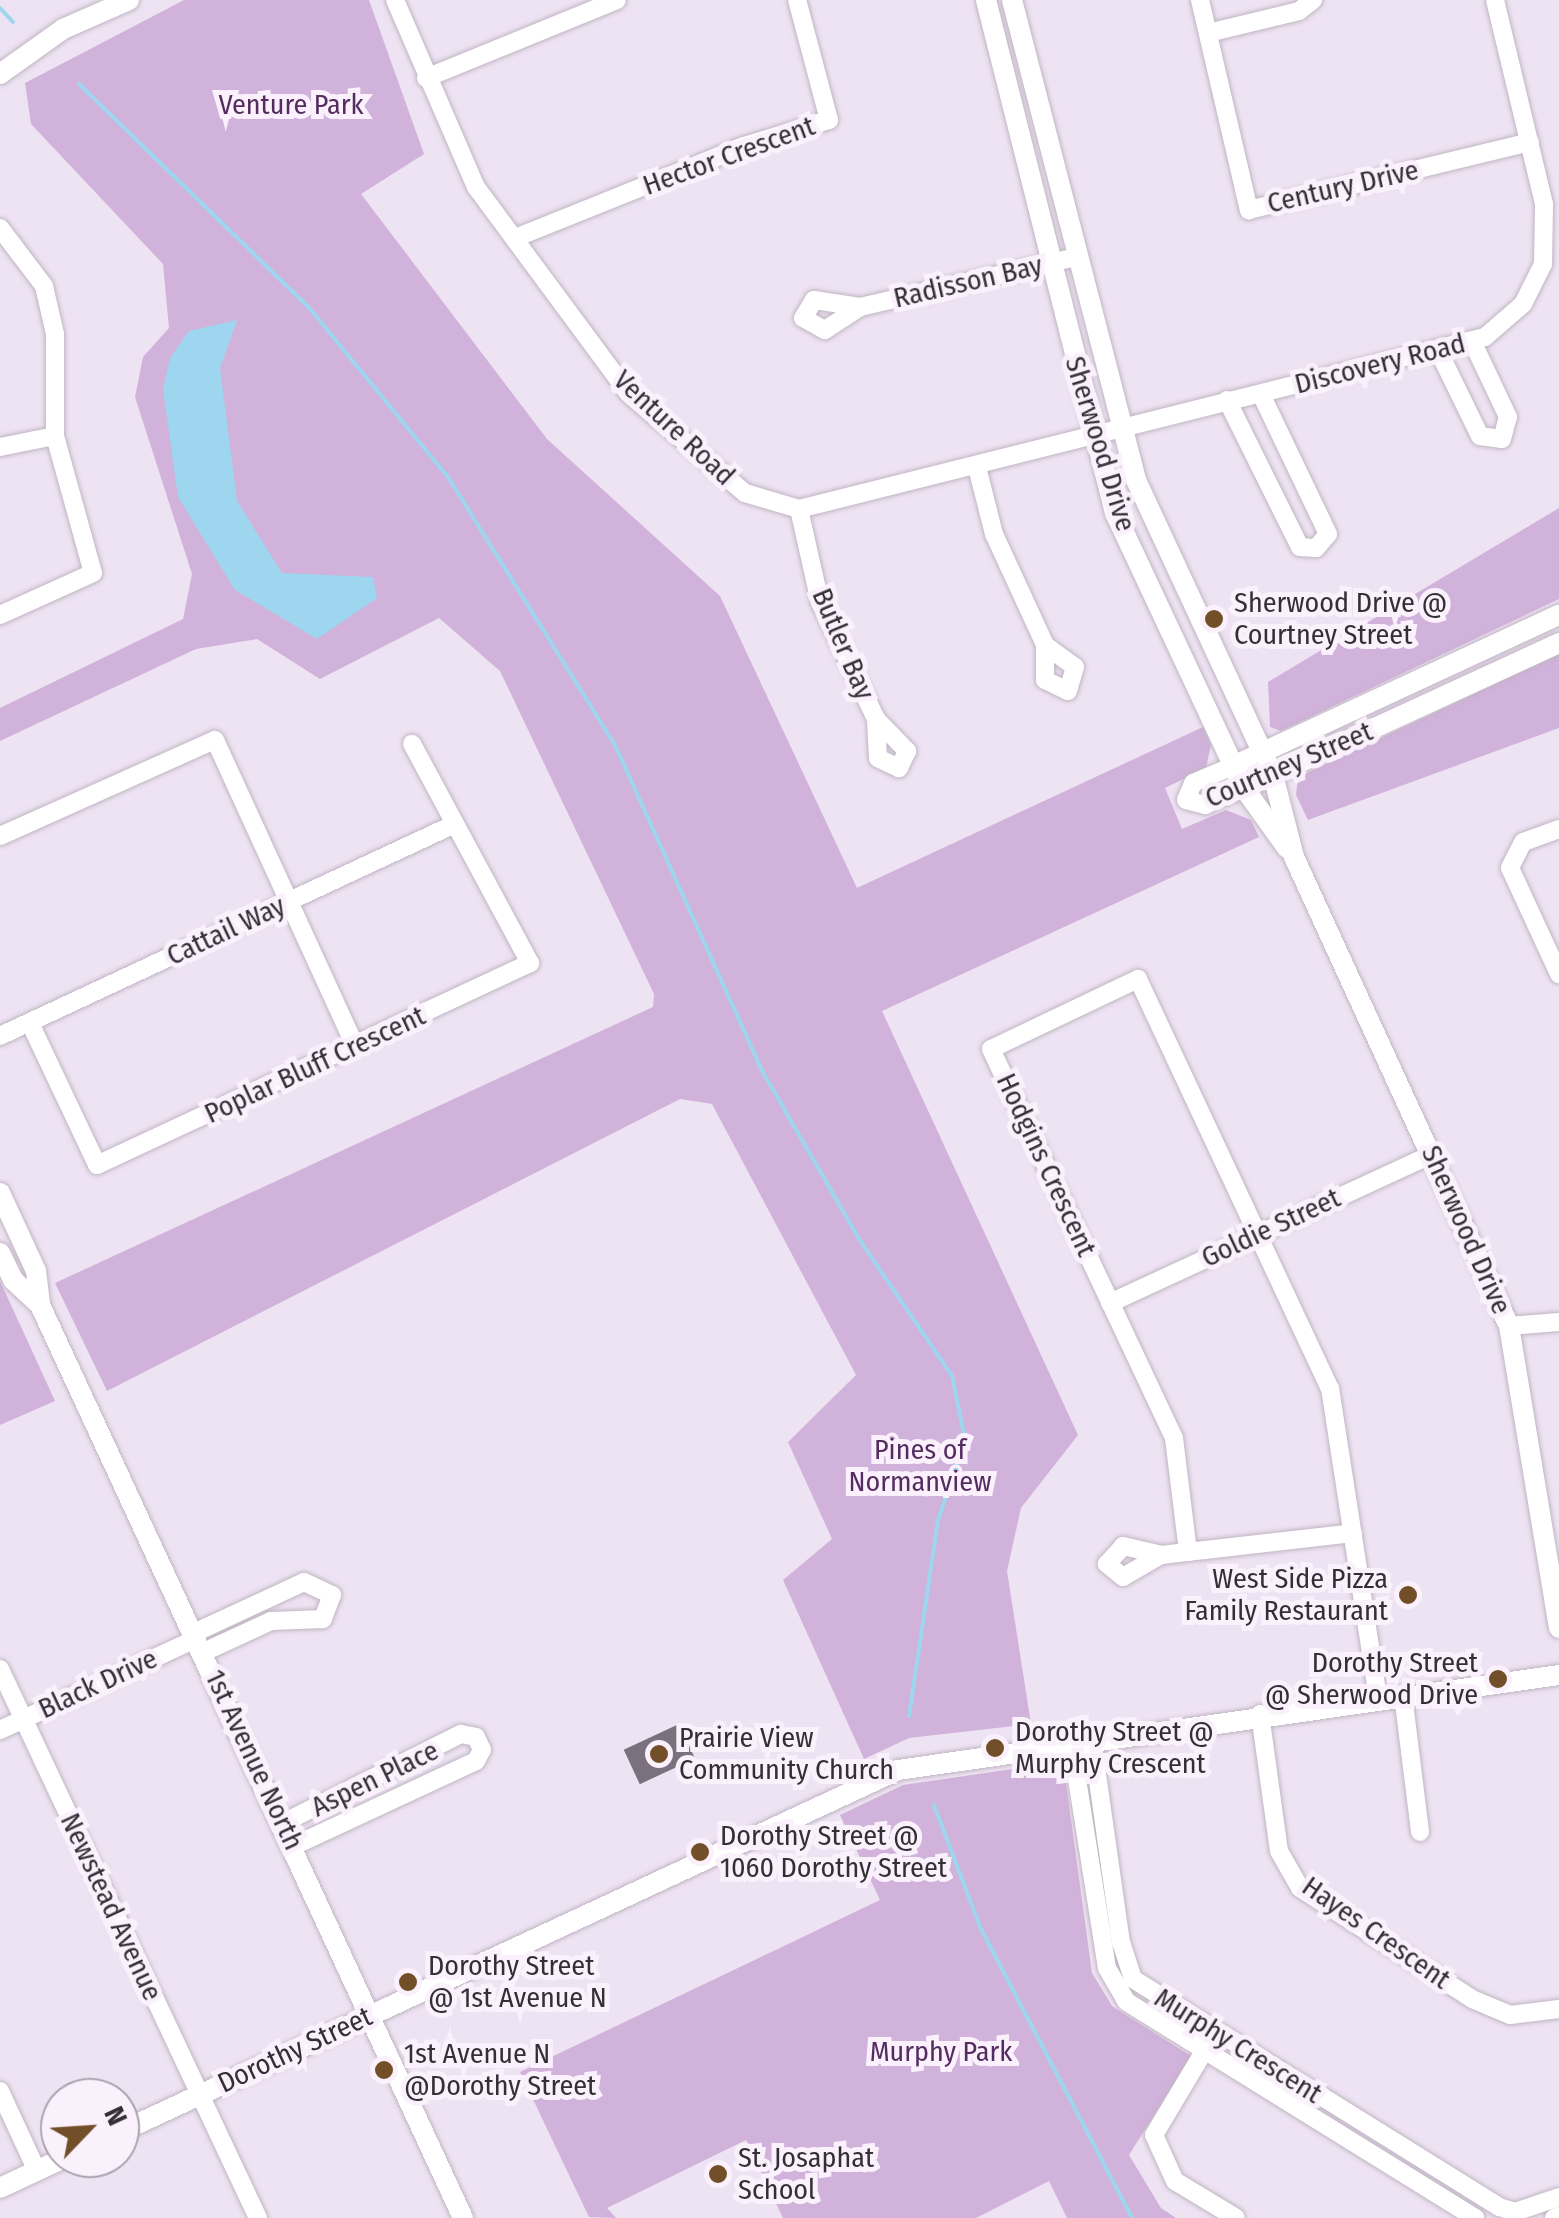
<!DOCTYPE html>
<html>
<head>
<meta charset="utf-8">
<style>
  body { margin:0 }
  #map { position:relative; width:1559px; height:2218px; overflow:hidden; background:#eee3f2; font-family:"Fira Sans Condensed",sans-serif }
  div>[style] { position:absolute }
  .green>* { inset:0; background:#d0b2da }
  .water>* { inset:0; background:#9ed6ef }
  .stream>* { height:4px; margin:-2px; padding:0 2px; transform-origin:2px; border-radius:2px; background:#9ed6ef }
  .building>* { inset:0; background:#7a707e; transform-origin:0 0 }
  .roads { filter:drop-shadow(0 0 2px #c1b5c4) drop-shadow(0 0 2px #c1b5c4) }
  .minor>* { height:18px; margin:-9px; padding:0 9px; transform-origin:9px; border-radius:9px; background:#fff }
  .tertiary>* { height:20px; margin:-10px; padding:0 10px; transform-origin:10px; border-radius:10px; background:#fff }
  .dots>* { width:28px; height:28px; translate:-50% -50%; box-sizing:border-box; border:5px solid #faf1fd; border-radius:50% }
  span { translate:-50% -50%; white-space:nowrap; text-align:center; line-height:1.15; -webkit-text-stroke:10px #faf1fd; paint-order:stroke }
  .park-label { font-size:28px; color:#542c60 }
  .street-label { font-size:28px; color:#332f35 }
  .poi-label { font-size:28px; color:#332f35 }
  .left { translate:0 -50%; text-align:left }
  .right { translate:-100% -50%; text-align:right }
  .north { position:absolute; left:40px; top:2078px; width:100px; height:100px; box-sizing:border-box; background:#faf1fd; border:2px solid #aaa3ad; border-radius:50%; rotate:65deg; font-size:28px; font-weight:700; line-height:40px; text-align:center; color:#332f35 }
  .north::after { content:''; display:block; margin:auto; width:35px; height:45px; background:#724f28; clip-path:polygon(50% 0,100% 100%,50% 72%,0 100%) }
</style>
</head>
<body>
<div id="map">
  <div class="green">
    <div style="clip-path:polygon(184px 0,369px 0,424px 154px,361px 194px,547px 439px,720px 596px,857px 888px,1203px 727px,1211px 745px,1206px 768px,1165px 788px,1182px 829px,1226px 810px,1251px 820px,1259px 837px,882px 1011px,1078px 1435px,1021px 1508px,1007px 1571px,1031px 1724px,909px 1738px,864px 1759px,783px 1580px,832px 1539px,788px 1442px,856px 1375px,712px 1104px,680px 1099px,107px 1391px,55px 1283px,653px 1007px,654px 994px,500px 671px,439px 618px,320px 679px,257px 639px,196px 649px,0 741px,0 708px,183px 619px,192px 574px,135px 397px,143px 357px,169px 328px,163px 264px,31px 124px,25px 83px)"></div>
    <div style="clip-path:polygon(1559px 508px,1559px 599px,1281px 731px,1270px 727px,1268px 682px)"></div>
    <div style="clip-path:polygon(1559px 654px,1559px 728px,1308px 820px,1296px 795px,1298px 777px)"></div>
    <div style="clip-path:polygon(0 1281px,55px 1401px,0 1425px)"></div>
    <div style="clip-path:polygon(1055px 1763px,1065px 1776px,1092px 1973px,1112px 2006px,1191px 2056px,1129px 2155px,1161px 2208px,1176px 2218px,1067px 2218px,1049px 2181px,976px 2218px,783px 2218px,746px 2140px,607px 2208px,616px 2218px,589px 2217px,520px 2072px,880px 1900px,840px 1815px,903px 1785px)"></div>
  </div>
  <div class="water">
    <div style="clip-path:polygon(237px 320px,220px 368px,237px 501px,282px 573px,373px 577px,377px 598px,317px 639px,235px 590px,178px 497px,163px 389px,170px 358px,189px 331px)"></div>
  </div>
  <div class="stream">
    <div style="left:0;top:8px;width:19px;rotate:47deg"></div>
    <div style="left:79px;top:84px;width:322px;rotate:44.2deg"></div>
    <div style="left:310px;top:309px;width:217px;rotate:50.6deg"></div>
    <div style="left:448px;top:477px;width:316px;rotate:58.1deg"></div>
    <div style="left:615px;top:745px;width:355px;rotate:65.7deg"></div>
    <div style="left:761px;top:1069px;width:200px;rotate:60deg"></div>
    <div style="left:861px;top:1242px;width:162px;rotate:55.8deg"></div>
    <div style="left:952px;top:1376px;width:65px;rotate:78.5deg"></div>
    <div style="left:965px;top:1440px;width:84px;rotate:108.6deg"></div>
    <div style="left:938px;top:1520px;width:198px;rotate:98.4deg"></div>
    <div style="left:934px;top:1805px;width:130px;rotate:69.3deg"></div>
    <div style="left:980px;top:1927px;width:328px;rotate:62.4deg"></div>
  </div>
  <div class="building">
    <div style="left:679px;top:1724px;width:38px;height:61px;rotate:65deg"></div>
  </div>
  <div class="roads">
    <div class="minor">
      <div style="left:395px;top:0;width:204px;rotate:66.6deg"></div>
      <div style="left:476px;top:187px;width:257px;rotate:53.5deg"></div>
      <div style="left:629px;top:394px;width:153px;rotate:40.5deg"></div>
      <div style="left:745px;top:493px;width:56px;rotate:16.5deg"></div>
      <div style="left:799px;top:509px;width:707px;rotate:-14.08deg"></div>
      <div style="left:1485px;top:337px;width:50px;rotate:-41deg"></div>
      <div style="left:1523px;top:304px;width:45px;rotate:-63.4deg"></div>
      <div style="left:1543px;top:264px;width:60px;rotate:-89deg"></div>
      <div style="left:1544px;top:204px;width:210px;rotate:-103.5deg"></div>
      <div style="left:1200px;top:0;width:216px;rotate:76.9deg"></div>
      <div style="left:1249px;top:210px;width:289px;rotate:-13.6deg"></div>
      <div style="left:1208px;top:33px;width:94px;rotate:-13.6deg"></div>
      <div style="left:1299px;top:11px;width:18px;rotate:-38deg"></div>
      <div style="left:426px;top:78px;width:206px;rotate:-22.2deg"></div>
      <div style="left:0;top:228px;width:73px;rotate:52.8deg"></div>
      <div style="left:44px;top:286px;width:49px;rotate:77.1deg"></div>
      <div style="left:55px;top:334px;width:102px;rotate:90deg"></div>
      <div style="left:55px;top:436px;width:142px;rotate:74.5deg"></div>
      <div style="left:93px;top:573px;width:102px;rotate:155.7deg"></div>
      <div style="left:515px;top:238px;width:247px;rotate:-21.9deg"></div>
      <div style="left:744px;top:146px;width:89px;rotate:-17deg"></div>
      <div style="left:829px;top:120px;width:124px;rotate:-104.9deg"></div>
      <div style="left:860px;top:307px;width:47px;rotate:-171.3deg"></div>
      <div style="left:814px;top:300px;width:21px;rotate:121deg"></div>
      <div style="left:803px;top:318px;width:25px;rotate:29deg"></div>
      <div style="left:825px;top:330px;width:42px;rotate:-33.3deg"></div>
      <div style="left:860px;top:307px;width:223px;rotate:-13deg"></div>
      <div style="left:1439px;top:352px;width:93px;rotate:64deg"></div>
      <div style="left:1480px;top:436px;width:22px;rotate:8deg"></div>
      <div style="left:1502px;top:439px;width:23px;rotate:-75deg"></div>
      <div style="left:1508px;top:417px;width:84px;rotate:-115.3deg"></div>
      <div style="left:1227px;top:400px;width:164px;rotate:63.6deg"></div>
      <div style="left:1300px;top:547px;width:16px;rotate:4deg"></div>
      <div style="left:1316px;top:548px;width:18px;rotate:-49deg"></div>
      <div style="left:1328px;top:534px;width:155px;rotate:-115.6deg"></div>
      <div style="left:0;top:447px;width:56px;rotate:-11.3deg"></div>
      <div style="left:977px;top:467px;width:69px;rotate:75.8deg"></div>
      <div style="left:994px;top:534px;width:122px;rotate:65.3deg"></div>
      <div style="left:1045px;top:645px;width:35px;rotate:90deg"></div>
      <div style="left:1045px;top:680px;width:25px;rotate:26deg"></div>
      <div style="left:1068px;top:691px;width:25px;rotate:-74deg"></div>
      <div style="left:1075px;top:667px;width:37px;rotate:-144deg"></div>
      <div style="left:799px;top:509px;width:95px;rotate:77.3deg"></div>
      <div style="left:820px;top:602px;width:130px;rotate:64.4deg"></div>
      <div style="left:876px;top:719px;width:45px;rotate:45.9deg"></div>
      <div style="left:907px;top:751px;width:19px;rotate:115deg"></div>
      <div style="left:899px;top:768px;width:23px;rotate:-155deg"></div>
      <div style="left:878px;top:758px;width:39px;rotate:-93deg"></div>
      <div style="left:1233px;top:766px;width:43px;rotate:157deg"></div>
      <div style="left:1193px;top:783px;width:18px;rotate:112deg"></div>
      <div style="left:1186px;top:800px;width:20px;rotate:15deg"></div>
      <div style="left:1205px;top:805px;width:43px;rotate:-23.6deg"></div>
      <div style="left:1559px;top:829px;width:38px;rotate:160deg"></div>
      <div style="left:1523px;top:842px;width:29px;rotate:117deg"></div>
      <div style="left:1510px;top:868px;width:117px;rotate:65.2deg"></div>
      <div style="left:0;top:836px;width:235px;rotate:-24.1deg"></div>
      <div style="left:215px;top:740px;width:334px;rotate:65.4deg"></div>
      <div style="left:30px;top:1023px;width:157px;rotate:64.7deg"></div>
      <div style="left:97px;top:1165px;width:478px;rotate:-25deg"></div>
      <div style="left:530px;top:963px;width:249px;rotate:-118.3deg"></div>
      <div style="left:0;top:1036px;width:499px;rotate:-25deg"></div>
      <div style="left:1110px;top:1303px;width:355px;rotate:-24.8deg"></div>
      <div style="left:1509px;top:1326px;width:50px;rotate:-4.6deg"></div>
      <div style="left:1188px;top:1552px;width:115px;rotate:-97deg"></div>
      <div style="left:1174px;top:1438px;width:430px;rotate:-115.2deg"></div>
      <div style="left:991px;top:1049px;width:163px;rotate:-25.5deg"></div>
      <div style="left:1138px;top:979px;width:452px;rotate:64.9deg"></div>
      <div style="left:1330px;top:1388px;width:315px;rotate:81.2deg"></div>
      <div style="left:1161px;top:1555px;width:44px;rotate:149.9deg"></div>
      <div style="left:1123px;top:1577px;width:21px;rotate:-141deg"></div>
      <div style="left:1107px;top:1564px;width:24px;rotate:-48deg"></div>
      <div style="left:1123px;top:1546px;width:39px;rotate:13deg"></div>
      <div style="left:1161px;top:1555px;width:193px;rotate:-6.5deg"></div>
      <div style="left:194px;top:1633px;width:121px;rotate:-24.9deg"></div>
      <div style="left:304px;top:1582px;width:31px;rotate:25deg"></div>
      <div style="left:332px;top:1595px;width:26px;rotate:111deg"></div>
      <div style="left:323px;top:1619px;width:52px;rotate:177.8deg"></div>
      <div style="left:271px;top:1621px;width:74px;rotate:155.2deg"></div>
      <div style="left:0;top:1669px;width:607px;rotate:64.83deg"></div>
      <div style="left:1403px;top:1695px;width:138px;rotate:82.9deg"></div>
      <div style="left:1260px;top:1714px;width:138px;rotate:82.1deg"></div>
      <div style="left:1279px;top:1851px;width:43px;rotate:60.4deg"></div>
      <div style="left:1300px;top:1888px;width:205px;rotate:32.8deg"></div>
      <div style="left:1472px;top:1999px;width:41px;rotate:22.8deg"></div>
      <div style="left:1510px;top:2015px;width:49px;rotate:-7deg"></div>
      <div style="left:0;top:1730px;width:217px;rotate:-25deg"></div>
      <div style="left:1092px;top:1739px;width:205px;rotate:81.9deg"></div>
      <div style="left:1121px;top:1942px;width:39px;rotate:72deg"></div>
      <div style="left:1133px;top:1979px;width:431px;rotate:31.9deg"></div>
      <div style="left:1499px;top:2207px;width:17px;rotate:17deg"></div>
      <div style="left:1515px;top:2212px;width:46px;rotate:-18.8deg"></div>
      <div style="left:1071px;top:1741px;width:230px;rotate:81deg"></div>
      <div style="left:1107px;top:1968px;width:39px;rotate:60deg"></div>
      <div style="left:1127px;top:2002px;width:410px;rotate:31.8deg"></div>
      <div style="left:283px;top:1823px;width:199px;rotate:-26.6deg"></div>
      <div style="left:461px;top:1734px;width:15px;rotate:11deg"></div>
      <div style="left:476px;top:1737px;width:14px;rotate:65deg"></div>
      <div style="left:482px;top:1750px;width:13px;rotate:119deg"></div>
      <div style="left:476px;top:1761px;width:201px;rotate:155deg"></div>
      <div style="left:1209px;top:2043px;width:107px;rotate:120.9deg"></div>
      <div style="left:1154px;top:2135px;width:51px;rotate:65.5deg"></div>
      <div style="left:1175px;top:2181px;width:71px;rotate:31.2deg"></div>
      <div style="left:0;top:2091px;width:88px;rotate:65.2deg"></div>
      <div style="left:1554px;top:2218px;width:5px;rotate:-22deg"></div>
    </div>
    <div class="tertiary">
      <div style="left:986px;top:0;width:529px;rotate:75.88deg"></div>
      <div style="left:1115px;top:513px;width:304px;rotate:64.9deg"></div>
      <div style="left:1244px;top:788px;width:74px;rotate:54.4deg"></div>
      <div style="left:1012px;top:0;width:496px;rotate:75.5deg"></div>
      <div style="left:1136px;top:480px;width:325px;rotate:65.1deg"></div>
      <div style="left:1273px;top:775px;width:85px;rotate:75.6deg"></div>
      <div style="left:1294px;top:857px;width:516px;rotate:65.37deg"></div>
      <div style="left:1509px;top:1326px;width:306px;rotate:80.6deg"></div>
      <div style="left:0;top:74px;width:77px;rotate:-35.5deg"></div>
      <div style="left:63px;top:29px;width:72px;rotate:-23.7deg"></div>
      <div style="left:1233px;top:766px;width:359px;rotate:-24.9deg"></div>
      <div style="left:1244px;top:788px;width:347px;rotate:-24.7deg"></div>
      <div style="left:0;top:1193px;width:86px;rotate:65.2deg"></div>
      <div style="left:36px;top:1271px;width:34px;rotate:83deg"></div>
      <div style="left:40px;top:1305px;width:1006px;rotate:65.14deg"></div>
      <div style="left:0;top:1253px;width:30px;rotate:64deg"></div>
      <div style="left:13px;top:1280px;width:37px;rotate:43deg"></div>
      <div style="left:120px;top:2132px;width:858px;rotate:-24.95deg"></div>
      <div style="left:898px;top:1770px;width:668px;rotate:-8.18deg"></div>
      <div style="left:0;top:2188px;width:71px;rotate:-25.1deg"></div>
    </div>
  </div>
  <div class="dots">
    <div style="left:1214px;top:619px;background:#724f28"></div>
    <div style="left:1408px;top:1595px;background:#724f28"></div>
    <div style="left:1498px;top:1679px;background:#724f28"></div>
    <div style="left:995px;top:1748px;background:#724f28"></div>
    <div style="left:659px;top:1754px;background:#724f28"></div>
    <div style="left:700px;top:1852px;background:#724f28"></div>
    <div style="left:408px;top:1982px;background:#724f28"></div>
    <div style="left:384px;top:2070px;background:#724f28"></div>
    <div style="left:718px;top:2174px;background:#724f28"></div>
  </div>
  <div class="park-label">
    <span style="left:291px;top:105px">Venture Park</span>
    <span style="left:920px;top:1466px">Pines of<br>Normanview</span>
    <span style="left:941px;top:2052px">Murphy Park</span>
  </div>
  <div class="street-label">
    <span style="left:729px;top:156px;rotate:-20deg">Hector Crescent</span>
    <span style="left:1343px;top:187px;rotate:-13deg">Century Drive</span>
    <span style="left:968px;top:282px;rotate:-13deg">Radisson Bay</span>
    <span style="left:1380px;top:364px;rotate:-14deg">Discovery Road</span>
    <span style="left:674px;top:428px;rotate:43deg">Venture Road</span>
    <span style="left:1100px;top:444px;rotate:73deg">Sherwood Drive</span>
    <span style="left:843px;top:644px;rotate:67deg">Butler Bay</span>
    <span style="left:1289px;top:765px;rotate:-23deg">Courtney Street</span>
    <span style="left:226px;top:931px;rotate:-25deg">Cattail Way</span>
    <span style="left:315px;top:1065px;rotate:-25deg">Poplar Bluff Crescent</span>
    <span style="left:1046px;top:1165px;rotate:65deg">Hodgins Crescent</span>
    <span style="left:1271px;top:1228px;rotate:-25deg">Goldie Street</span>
    <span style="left:1466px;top:1230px;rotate:66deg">Sherwood Drive</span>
    <span style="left:98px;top:1684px;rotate:-25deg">Black Drive</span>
    <span style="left:254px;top:1760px;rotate:65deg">1st Avenue North</span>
    <span style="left:375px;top:1779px;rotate:-26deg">Aspen Place</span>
    <span style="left:111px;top:1907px;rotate:65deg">Newstead Avenue</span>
    <span style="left:1376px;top:1933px;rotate:35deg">Hayes Crescent</span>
    <span style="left:1238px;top:2046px;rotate:32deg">Murphy Crescent</span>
    <span style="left:295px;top:2050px;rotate:-25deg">Dorothy Street</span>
  </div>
  <div class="poi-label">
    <span class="left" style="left:1234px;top:619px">Sherwood Drive @<br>Courtney Street</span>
    <span class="right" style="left:1388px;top:1595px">West Side Pizza<br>Family Restaurant</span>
    <span class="right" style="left:1478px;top:1679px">Dorothy Street<br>@ Sherwood Drive</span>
    <span class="left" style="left:1015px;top:1748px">Dorothy Street @<br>Murphy Crescent</span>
    <span class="left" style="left:679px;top:1754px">Prairie View<br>Community Church</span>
    <span class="left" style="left:720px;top:1852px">Dorothy Street @<br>1060 Dorothy Street</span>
    <span class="left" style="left:428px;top:1982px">Dorothy Street<br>@ 1st Avenue N</span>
    <span class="left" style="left:404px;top:2070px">1st Avenue N<br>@Dorothy Street</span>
    <span class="left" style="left:738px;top:2174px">St. Josaphat<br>School</span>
  </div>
  <div class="north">N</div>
</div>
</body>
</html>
